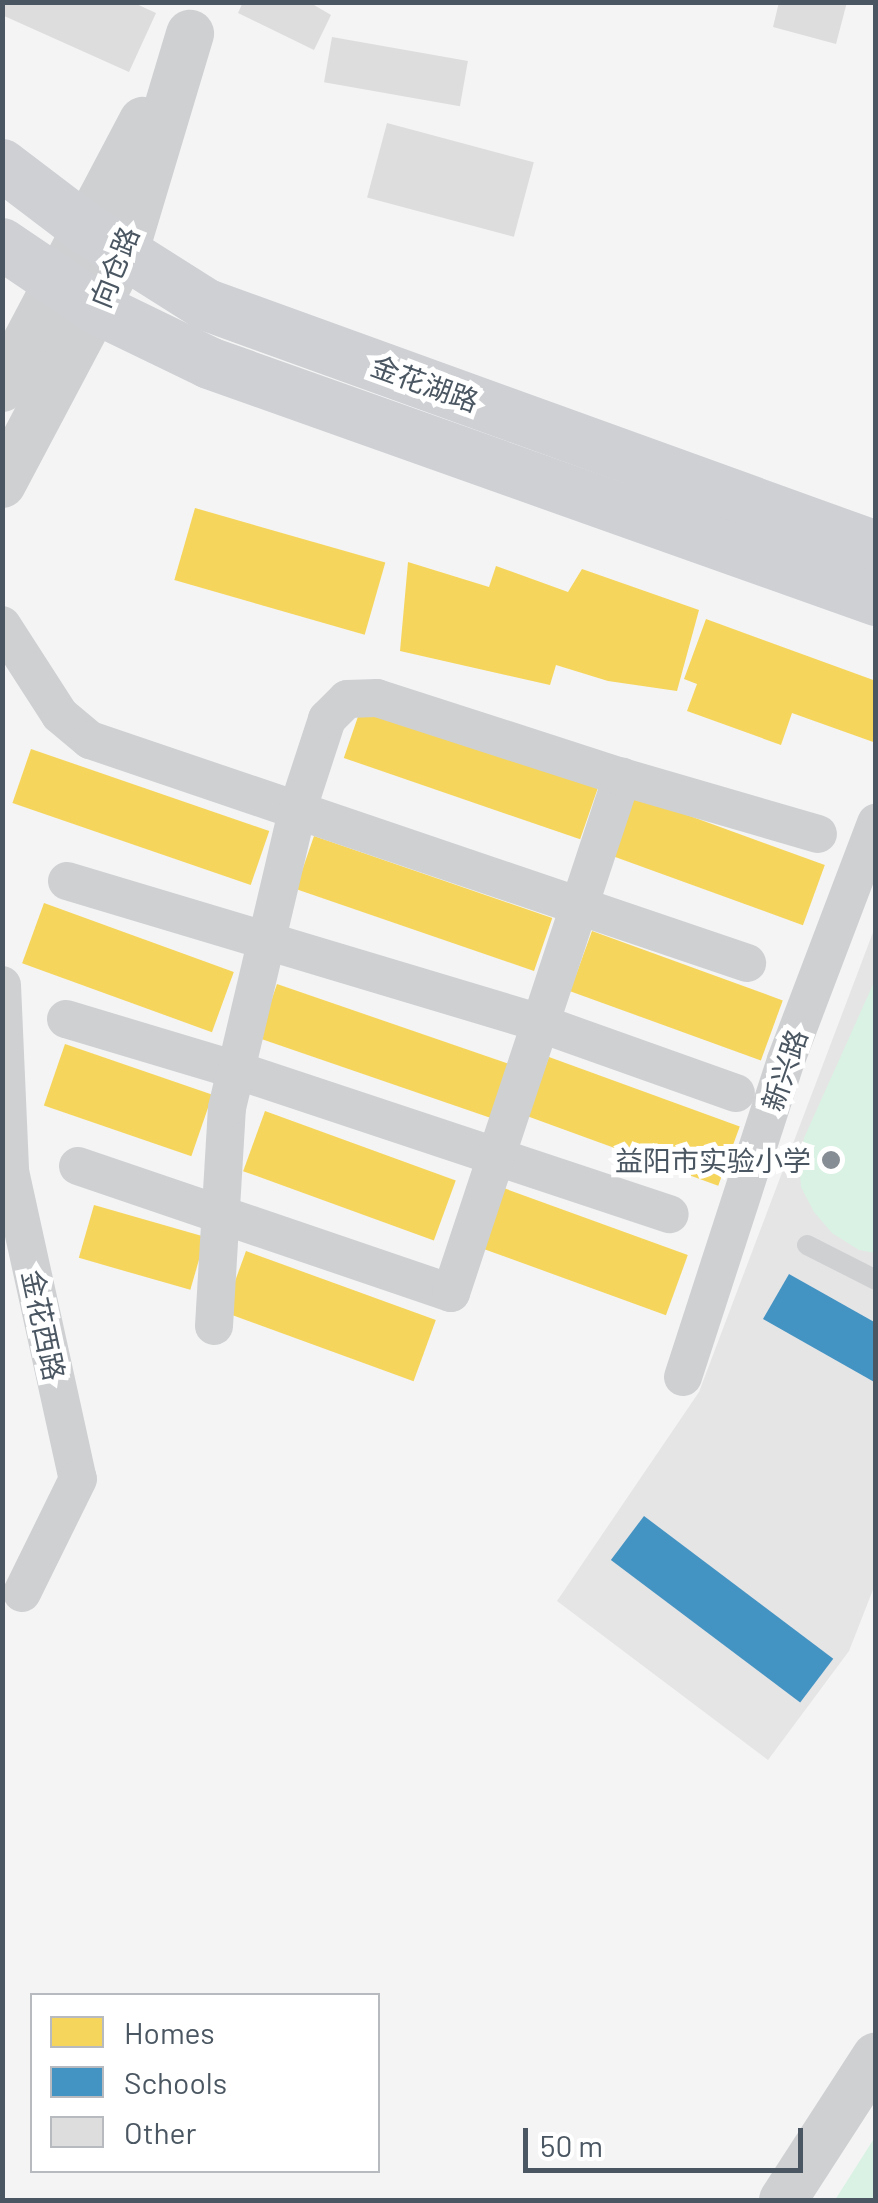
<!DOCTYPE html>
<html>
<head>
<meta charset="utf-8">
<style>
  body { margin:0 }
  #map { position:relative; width:878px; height:2203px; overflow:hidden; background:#f4f4f4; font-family:Barlow,"Noto Sans SC",sans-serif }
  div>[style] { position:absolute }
  .education>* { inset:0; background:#e6e5e6 }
  .green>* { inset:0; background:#d9f2e3 }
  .homes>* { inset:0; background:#f6d55c; transform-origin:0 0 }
  .schools>* { inset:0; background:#4393c3; transform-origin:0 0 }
  .building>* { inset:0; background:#ddddde; transform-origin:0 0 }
  .service>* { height:20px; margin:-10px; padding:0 10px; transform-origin:10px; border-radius:10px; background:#ced0d2 }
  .minor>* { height:38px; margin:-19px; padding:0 19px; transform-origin:19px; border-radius:19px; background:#ced0d2 }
  .tertiary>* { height:48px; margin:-24px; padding:0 24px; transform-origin:24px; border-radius:24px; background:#ced0d2 }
  .secondary>* { height:52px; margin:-26px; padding:0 26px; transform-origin:26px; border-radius:26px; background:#ced0d4 }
  .dots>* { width:28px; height:28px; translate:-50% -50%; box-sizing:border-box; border:5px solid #fff; border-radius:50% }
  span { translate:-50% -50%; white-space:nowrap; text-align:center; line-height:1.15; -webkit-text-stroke:10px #fff; paint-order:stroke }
  .street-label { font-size:28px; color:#4a5661 }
  .poi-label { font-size:28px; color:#4a5661 }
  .right { translate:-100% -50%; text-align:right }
  .frame { position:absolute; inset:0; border:5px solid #4a5661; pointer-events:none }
  .legend { position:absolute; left:30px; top:1993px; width:350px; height:180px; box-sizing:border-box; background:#fff; border:2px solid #b7bbc0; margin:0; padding:12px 18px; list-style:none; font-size:30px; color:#4a5661 }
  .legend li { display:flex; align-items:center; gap:20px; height:50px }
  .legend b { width:50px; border:2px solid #b7bbc0 }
  .scale { position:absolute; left:523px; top:2128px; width:280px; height:45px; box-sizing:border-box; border:5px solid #4a5661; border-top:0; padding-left:12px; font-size:30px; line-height:35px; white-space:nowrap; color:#4a5661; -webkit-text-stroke:8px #fff; paint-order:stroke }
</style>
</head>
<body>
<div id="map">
  <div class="education">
    <div style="clip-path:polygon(875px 927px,876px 1582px,849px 1651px,768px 1760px,557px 1601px,699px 1392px)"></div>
  </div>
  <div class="green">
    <div style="clip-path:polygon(875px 980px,875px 1253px,859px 1250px,832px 1233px,814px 1212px,801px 1187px,799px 1164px,804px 1138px)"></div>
    <div style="clip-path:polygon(875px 2137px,875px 2200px,835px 2200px)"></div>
  </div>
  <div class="homes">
    <div style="left:195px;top:508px;width:198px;height:75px;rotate:16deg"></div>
    <div style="clip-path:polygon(408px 562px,489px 587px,496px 566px,568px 592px,582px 569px,699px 610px,677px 691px,608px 681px,556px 665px,550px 685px,400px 651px)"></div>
    <div style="clip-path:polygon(706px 619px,876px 681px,876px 743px,792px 713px,781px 745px,687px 711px,697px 684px,684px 679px)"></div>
    <div style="left:362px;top:705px;width:250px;height:56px;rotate:19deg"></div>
    <div style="left:31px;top:749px;width:252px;height:57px;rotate:19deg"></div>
    <div style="left:635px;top:796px;width:202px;height:64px;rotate:20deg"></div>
    <div style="left:314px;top:836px;width:252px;height:56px;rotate:19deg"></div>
    <div style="left:44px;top:903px;width:202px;height:64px;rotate:20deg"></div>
    <div style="left:592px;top:931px;width:203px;height:64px;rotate:20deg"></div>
    <div style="left:277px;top:984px;width:252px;height:57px;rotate:19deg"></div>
    <div style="left:65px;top:1044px;width:156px;height:65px;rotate:19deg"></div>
    <div style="left:549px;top:1057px;width:203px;height:63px;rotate:20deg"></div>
    <div style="left:265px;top:1111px;width:203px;height:64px;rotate:20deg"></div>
    <div style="left:498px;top:1186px;width:202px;height:64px;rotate:20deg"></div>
    <div style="left:94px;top:1205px;width:116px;height:55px;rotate:16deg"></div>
    <div style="left:246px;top:1251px;width:202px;height:65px;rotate:20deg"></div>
  </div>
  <div class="schools">
    <div style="clip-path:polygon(789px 1274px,876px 1323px,876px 1383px,763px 1319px)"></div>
    <div style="left:644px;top:1516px;width:237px;height:55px;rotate:37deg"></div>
  </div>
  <div class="building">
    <div style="clip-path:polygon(2px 2px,132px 2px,156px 13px,129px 72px,2px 15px)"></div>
    <div style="clip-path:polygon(243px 2px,309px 2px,331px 15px,314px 50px,238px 13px)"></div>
    <div style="clip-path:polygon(779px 2px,847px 2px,836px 44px,773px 27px)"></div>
    <div style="left:332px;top:37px;width:138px;height:46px;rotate:10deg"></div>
    <div style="left:387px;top:123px;width:152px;height:77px;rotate:15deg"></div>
  </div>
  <div class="service">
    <div style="left:807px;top:1245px;width:77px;rotate:26.9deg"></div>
  </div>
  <div class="minor">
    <div style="left:2px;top:625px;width:107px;rotate:57.2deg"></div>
    <div style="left:60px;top:715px;width:39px;rotate:40deg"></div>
    <div style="left:90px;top:740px;width:694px;rotate:18.75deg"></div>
    <div style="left:67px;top:881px;width:493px;rotate:16.7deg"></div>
    <div style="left:539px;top:1023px;width:209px;rotate:19.6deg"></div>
    <div style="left:2px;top:985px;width:186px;rotate:87.5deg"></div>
    <div style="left:10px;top:1171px;width:315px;rotate:77.6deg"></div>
    <div style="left:78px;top:1479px;width:127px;rotate:116.2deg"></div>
    <div style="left:66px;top:1019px;width:177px;rotate:16.7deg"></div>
    <div style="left:236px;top:1070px;width:457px;rotate:18.4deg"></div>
    <div style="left:78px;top:1166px;width:394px;rotate:18.8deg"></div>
    <div style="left:451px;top:1293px;width:544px;rotate:-71.67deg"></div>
    <div style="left:214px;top:1326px;width:218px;rotate:-86.6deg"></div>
    <div style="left:227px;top:1108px;width:305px;rotate:-76.7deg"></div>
    <div style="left:297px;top:811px;width:97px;rotate:-71.9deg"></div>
    <div style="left:327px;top:719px;width:28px;rotate:-45deg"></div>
    <div style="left:347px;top:699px;width:30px;rotate:-2deg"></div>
    <div style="left:377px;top:698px;width:257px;rotate:17.9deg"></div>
    <div style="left:622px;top:777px;width:204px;rotate:16.2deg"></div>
    <div style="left:683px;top:1377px;width:333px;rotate:-72deg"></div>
    <div style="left:786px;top:1060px;width:254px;rotate:-69.2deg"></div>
  </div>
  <div class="tertiary">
    <div style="left:2px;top:388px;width:302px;rotate:-62.2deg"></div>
    <div style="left:2px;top:484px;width:260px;rotate:-62.1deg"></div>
    <div style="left:124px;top:254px;width:230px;rotate:-73.3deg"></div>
    <div style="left:783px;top:2200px;width:171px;rotate:-57.1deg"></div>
  </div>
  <div class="secondary">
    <div style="left:2px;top:165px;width:104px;rotate:37.2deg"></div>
    <div style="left:85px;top:228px;width:144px;rotate:32.3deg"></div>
    <div style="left:207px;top:305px;width:711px;rotate:19.89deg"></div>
    <div style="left:2px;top:244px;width:116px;rotate:34.1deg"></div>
    <div style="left:98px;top:309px;width:123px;rotate:25.9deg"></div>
    <div style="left:209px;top:363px;width:708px;rotate:19.56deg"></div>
  </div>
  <div class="dots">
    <div style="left:831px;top:1160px;background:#868d94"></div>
  </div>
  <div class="street-label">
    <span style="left:114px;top:267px;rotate:-68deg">向仓路</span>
    <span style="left:425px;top:383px;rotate:20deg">金花湖路</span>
    <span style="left:784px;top:1070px;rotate:-71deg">新兴路</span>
    <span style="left:44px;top:1325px;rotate:78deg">金花西路</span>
  </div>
  <div class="poi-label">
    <span class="right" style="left:811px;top:1160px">益阳市实验小学</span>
  </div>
  <div class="frame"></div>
  <ul class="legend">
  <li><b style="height:28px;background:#f6d55c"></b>Homes</li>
  <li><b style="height:28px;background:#4393c3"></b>Schools</li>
  <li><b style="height:28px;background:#ddddde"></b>Other</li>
  </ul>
  <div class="scale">50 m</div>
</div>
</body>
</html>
